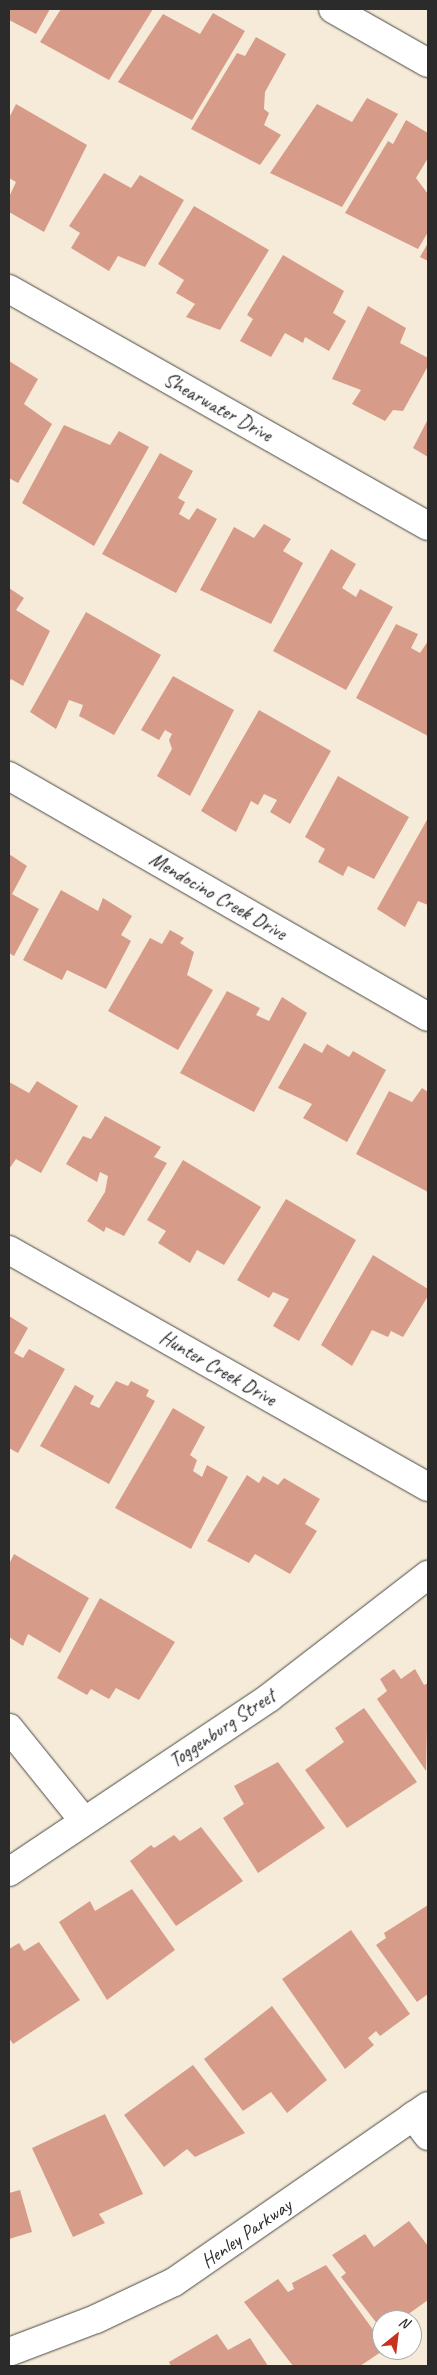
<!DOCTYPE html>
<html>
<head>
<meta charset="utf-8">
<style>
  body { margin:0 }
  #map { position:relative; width:437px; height:2375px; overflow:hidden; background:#f6ebd8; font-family:Caveat,sans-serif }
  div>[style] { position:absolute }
  .building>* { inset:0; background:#d69c89 }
  .roads { filter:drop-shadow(0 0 1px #494845) drop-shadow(0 0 1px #494845) }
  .minor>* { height:28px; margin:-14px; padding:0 14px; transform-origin:14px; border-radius:14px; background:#fff }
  span { translate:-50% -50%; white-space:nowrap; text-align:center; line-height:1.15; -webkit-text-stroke:4.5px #fff; paint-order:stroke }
  .street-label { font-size:20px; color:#2b2b2b }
  .frame { position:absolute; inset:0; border:10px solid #2b2b2b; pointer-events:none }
  .north { position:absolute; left:372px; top:2310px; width:50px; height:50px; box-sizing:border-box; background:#fff; border:1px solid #aaa; border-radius:50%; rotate:29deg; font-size:14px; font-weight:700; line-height:20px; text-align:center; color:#2b2b2b }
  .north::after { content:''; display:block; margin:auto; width:18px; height:22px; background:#c8321e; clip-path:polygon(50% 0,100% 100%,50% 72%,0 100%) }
</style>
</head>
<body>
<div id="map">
  <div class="building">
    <div style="clip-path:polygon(9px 9px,50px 9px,36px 34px,9px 20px)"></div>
    <div style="clip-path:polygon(61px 9px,153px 9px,109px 80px,40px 42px)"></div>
    <div style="clip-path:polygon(213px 13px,245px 31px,192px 120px,118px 82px,163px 14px,200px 34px)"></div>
    <div style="clip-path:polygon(256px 37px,286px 54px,265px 92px,264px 109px,269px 113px,264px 125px,281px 135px,260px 165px,191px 129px,237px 53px,245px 56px)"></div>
    <div style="clip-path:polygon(367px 98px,398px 114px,342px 207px,270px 173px,317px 104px,352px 122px)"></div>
    <div style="clip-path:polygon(16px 104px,87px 145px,44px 232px,9px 212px,9px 197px,16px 182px,9px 178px,9px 118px)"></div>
    <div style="clip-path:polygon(406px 120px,428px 133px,428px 158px,416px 178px,428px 194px,428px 232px,418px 249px,345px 213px,388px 141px,393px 144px)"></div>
    <div style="clip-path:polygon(104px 173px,131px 188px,140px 175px,184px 200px,145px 267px,118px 256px,109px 271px,71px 248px,80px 233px,69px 226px)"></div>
    <div style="clip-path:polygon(194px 206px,269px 250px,220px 330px,186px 317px,195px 304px,176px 293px,184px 280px,158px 264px)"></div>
    <div style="clip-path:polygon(428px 243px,428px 261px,420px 257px)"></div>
    <div style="clip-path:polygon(283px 255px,344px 291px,333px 313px,346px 321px,329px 351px,305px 337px,303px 343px,285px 333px,271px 357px,240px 341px,253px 319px,247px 315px)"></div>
    <div style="clip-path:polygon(368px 306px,406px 328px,400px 343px,428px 358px,428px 366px,403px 411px,393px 410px,385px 421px,352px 404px,361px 390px,332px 379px)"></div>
    <div style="clip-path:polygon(9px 361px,38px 379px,24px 404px,52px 424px,18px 483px,9px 478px)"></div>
    <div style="clip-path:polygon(428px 419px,428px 457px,413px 448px)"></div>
    <div style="clip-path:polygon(64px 425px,110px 445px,119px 431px,149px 447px,94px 546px,22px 503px)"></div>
    <div style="clip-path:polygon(160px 453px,193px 471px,178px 498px,185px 502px,179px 514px,189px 520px,197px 508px,217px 519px,176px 593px,102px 554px)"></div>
    <div style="clip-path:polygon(264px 524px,291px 539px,283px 551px,303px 563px,271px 624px,200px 590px,234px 527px,254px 538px)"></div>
    <div style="clip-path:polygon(331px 549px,356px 564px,342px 588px,356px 597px,360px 589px,393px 607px,346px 690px,273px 651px)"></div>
    <div style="clip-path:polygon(9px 588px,24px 598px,16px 610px,50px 631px,23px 686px,11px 679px,9px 683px)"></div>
    <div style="clip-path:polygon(86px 612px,161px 655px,114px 735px,79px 716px,83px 705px,69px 700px,56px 729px,30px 712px)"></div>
    <div style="clip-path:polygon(396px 624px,418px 634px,411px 648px,420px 653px,428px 641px,428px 736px,356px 698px)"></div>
    <div style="clip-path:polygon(173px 676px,234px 710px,190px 796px,157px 776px,172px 749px,169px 740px,172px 734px,165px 730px,159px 740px,141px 730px)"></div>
    <div style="clip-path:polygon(259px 710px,331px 751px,290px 824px,270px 812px,277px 800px,264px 794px,258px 805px,251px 801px,236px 832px,201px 811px)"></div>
    <div style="clip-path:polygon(338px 776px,409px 817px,374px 879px,348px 866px,343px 876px,318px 862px,325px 849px,305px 837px)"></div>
    <div style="clip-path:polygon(428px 818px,428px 905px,418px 901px,405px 927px,377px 909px)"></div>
    <div style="clip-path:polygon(9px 854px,27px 866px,12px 894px,39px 909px,14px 956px,9px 953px)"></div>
    <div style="clip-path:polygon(61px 890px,98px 911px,103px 898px,132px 916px,121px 935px,131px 941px,106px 989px,67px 970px,62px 980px,23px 960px)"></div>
    <div style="clip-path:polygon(170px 930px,184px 938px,180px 943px,194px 952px,187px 975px,213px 990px,178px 1050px,108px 1011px,150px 938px,162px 944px)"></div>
    <div style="clip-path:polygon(227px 991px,260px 1008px,256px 1015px,269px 1021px,282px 997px,307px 1013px,254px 1112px,180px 1073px)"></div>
    <div style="clip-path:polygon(304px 1043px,322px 1053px,327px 1044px,349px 1057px,353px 1051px,386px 1070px,347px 1142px,303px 1118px,312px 1104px,278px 1088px)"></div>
    <div style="clip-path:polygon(37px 1081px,78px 1106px,41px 1173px,16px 1159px,9px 1169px,9px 1082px,29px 1093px)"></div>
    <div style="clip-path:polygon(422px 1088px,428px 1092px,428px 1192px,356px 1154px,389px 1091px,412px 1102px)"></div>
    <div style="clip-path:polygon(105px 1116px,161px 1147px,154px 1157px,167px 1163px,124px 1236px,106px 1227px,104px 1232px,87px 1221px,105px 1192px,108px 1176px,100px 1172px,97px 1182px,66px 1164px,83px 1136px,91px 1139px)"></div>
    <div style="clip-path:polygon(183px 1160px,261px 1207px,224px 1265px,197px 1250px,190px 1263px,158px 1243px,166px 1231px,147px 1220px)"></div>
    <div style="clip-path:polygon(286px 1199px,356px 1240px,299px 1341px,273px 1326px,289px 1299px,273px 1292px,269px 1298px,237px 1280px)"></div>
    <div style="clip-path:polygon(373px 1255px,428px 1289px,428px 1296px,403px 1337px,391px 1331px,388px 1337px,372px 1330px,352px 1366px,321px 1345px)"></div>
    <div style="clip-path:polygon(9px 1316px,28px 1328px,14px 1353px,23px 1358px,29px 1349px,65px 1369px,18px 1453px,9px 1448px)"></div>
    <div style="clip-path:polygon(116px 1381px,128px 1386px,131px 1381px,149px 1390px,146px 1396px,155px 1401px,109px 1484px,40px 1446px,75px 1385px,94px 1396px,90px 1404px,99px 1408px)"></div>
    <div style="clip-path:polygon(173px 1408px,205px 1427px,190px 1455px,197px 1460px,193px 1471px,202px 1477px,207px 1465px,228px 1477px,191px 1549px,115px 1508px)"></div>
    <div style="clip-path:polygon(247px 1475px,259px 1483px,263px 1476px,278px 1485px,284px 1478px,320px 1499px,305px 1524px,317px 1531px,290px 1574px,255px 1554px,249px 1563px,207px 1541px)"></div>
    <div style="clip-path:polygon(14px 1554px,89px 1598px,60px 1653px,28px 1634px,23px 1646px,9px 1637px,9px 1564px)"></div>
    <div style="clip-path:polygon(100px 1598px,175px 1642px,139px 1700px,116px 1688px,109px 1699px,91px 1689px,87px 1695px,57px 1678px)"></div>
    <div style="clip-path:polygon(394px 1669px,401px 1679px,415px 1669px,424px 1685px,428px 1683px,426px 1771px,377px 1699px,387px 1691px,380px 1679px)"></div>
    <div style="clip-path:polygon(364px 1708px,417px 1782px,347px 1828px,305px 1770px,344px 1742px,335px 1728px)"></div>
    <div style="clip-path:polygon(278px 1762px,325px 1828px,258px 1873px,223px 1818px,244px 1804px,234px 1786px)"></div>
    <div style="clip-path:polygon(201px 1827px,243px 1881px,176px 1926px,130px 1861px,151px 1845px,154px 1848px,174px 1835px,180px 1841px)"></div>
    <div style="clip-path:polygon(132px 1889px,175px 1950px,107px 2000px,59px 1922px,90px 1901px,95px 1911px)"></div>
    <div style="clip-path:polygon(428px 1905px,428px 1994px,417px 2002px,376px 1945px,386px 1938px,384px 1933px)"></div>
    <div style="clip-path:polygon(351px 1930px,410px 2014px,380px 2036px,376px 2031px,368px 2038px,374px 2045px,345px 2069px,282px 1979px)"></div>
    <div style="clip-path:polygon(39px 1942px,80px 2000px,13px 2044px,9px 2038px,9px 1949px,19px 1943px,24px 1951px)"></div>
    <div style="clip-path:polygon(272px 2006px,327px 2080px,287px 2113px,271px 2092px,243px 2111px,204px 2059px)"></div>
    <div style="clip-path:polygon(193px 2065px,245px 2133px,195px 2157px,187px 2149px,164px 2167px,124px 2115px)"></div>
    <div style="clip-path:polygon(105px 2114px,143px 2194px,99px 2214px,105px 2223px,73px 2237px,32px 2148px)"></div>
    <div style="clip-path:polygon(20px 2190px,32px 2232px,9px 2239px,9px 2193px)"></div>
    <div style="clip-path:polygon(409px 2221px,428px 2246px,428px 2300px,400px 2320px,382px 2320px,382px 2330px,341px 2277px,346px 2273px,332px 2255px,365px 2234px,374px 2247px)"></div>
    <div style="clip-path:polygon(326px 2265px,382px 2342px,384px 2350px,360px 2366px,293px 2366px,244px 2302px,278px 2279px,288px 2292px,294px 2289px,292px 2283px)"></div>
    <div style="clip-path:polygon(217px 2334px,228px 2350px,250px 2338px,268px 2366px,171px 2366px,169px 2362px)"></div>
  </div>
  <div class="roads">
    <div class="minor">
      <div style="left:333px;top:9px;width:109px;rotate:29.6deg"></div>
      <div style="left:9px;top:289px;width:481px;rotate:29.5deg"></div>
      <div style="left:9px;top:776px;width:483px;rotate:29.9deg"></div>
      <div style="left:9px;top:1250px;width:481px;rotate:29.5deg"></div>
      <div style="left:9px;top:1728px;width:119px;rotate:51.1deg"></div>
      <div style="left:9px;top:1872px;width:314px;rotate:-33.8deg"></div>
      <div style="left:270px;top:1697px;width:200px;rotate:-37.7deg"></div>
      <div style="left:413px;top:2116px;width:25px;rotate:53deg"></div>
      <div style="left:9px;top:2352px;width:93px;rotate:-20.8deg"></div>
      <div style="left:96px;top:2319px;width:86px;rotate:-25.4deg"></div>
      <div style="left:174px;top:2282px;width:309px;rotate:-34.7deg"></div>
    </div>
  </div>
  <div class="street-label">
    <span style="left:218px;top:407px;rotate:29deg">Shearwater Drive</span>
    <span style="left:218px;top:896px;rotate:30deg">Mendocino Creek Drive</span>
    <span style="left:218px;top:1368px;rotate:30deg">Hunter Creek Drive</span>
    <span style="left:222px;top:1728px;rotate:-34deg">Toggenburg Street</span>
    <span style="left:246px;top:2233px;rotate:-35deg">Henley Parkway</span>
  </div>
  <div class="frame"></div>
  <div class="north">N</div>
</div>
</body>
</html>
